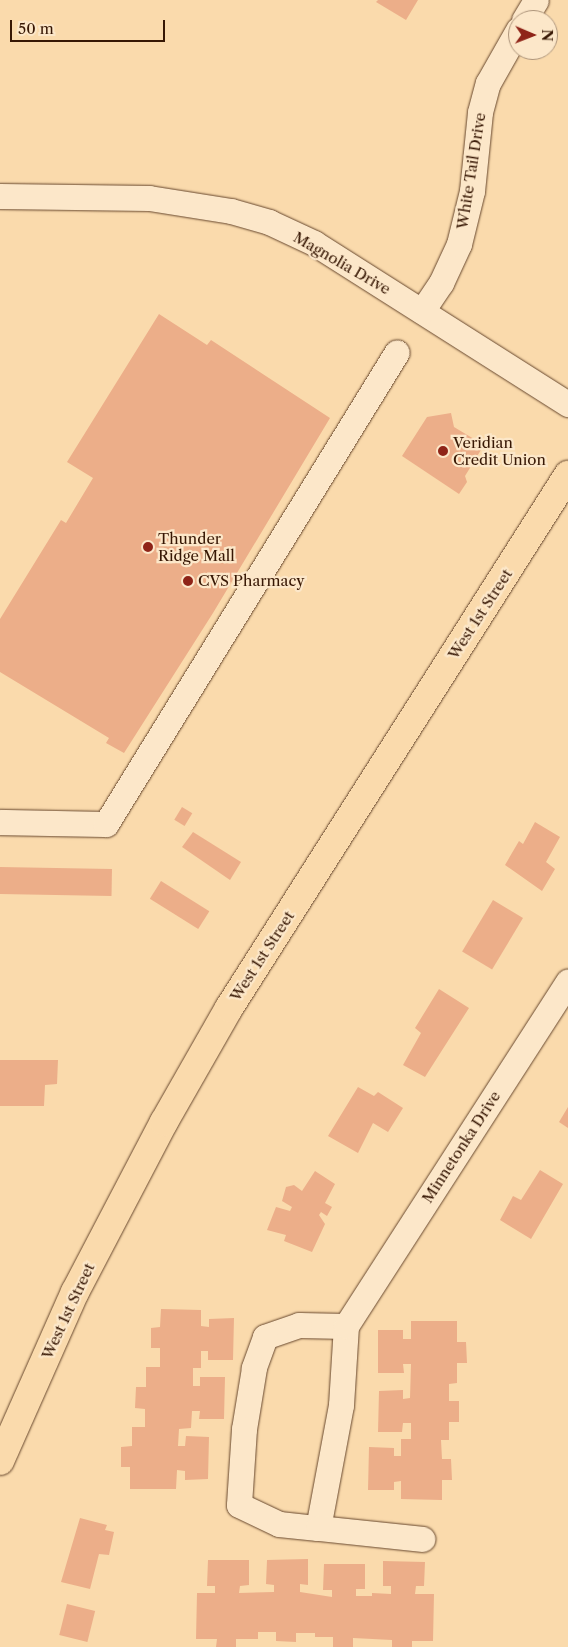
<!DOCTYPE html>
<html>
<head>
<meta charset="utf-8">
<style>
  body { margin:0 }
  #map { position:relative; width:568px; height:1647px; overflow:hidden; background:#fadaac; font-family:"Libre Caslon Text",serif }
  div>[style] { position:absolute }
  .building>* { inset:0; background:#ecae89; transform-origin:0 0 }
  .roads { filter:drop-shadow(0 0 1px #68482e) drop-shadow(0 0 1px #68482e) }
  .minor>* { height:25px; margin:-12.5px; padding:0 12.5px; transform-origin:12.5px; border-radius:12.5px; background:#fce7c9 }
  .major>* { height:28px; margin:-14px; padding:0 14px; transform-origin:14px; border-radius:14px; background:#fadaac }
  .dots>* { width:14px; height:14px; translate:-50% -50%; box-sizing:border-box; border:2px solid #fce7c9; border-radius:50% }
  span { translate:-50% -50%; white-space:nowrap; text-align:center; line-height:1.15; -webkit-text-stroke:4.5px #fce7c9; paint-order:stroke }
  .street-label { font-size:15px; color:#371704 }
  .poi-label { font-size:15px; color:#371704 }
  .left { translate:0 -50%; text-align:left }
  .north { position:absolute; left:508px; top:10px; width:50px; height:50px; box-sizing:border-box; background:#fce7c9; border:1px solid #ad947a; border-radius:50%; rotate:91deg; font-size:14px; font-weight:700; line-height:20px; text-align:center; color:#371704 }
  .north::after { content:''; display:block; margin:auto; width:18px; height:22px; background:#8f2418; clip-path:polygon(50% 0,100% 100%,50% 72%,0 100%) }
  .scale { position:absolute; left:10px; top:20px; width:155px; height:22px; box-sizing:border-box; border:2px solid #371704; border-top:0; padding-left:6px; font-size:15px; line-height:18px; white-space:nowrap; color:#371704; -webkit-text-stroke:4px #fce7c9; paint-order:stroke }
</style>
</head>
<body>
<div id="map">
  <div class="building">
    <div style="clip-path:polygon(378px 0,418px 0,406px 20px,376px 2px)"></div>
    <div style="clip-path:polygon(159px 314px,207px 345px,211px 340px,330px 418px,213px 613px,124px 753px,106px 743px,109px 738px,0 672px,0 619px,61px 520px,66px 523px,93px 478px,67px 462px)"></div>
    <div style="clip-path:polygon(451px 413px,454px 427px,484px 445px,465px 476px,467px 482px,459px 494px,402px 456px,427px 417px)"></div>
    <div style="left:182px;top:807px;width:12px;height:15px;rotate:31deg"></div>
    <div style="clip-path:polygon(535px 822px,560px 837px,546px 862px,555px 869px,542px 891px,505px 865px,519px 841px,523px 844px)"></div>
    <div style="clip-path:polygon(193px 832px,241px 862px,230px 880px,182px 847px)"></div>
    <div style="left:0;top:867px;width:112px;height:27px;rotate:1deg"></div>
    <div style="left:161px;top:881px;width:57px;height:21px;rotate:32deg"></div>
    <div style="left:493px;top:900px;width:35px;height:60px;rotate:31deg"></div>
    <div style="clip-path:polygon(439px 989px,469px 1008px,425px 1077px,403px 1065px,421px 1033px,415px 1028px)"></div>
    <div style="clip-path:polygon(0 1060px,58px 1060px,57px 1084px,45px 1085px,44px 1106px,0 1106px)"></div>
    <div style="clip-path:polygon(358px 1087px,374px 1096px,378px 1092px,403px 1108px,388px 1132px,373px 1123px,358px 1153px,328px 1136px)"></div>
    <div style="clip-path:polygon(568px 1107px,568px 1128px,559px 1122px)"></div>
    <div style="clip-path:polygon(540px 1170px,563px 1184px,531px 1239px,500px 1220px,513px 1196px,521px 1200px)"></div>
    <div style="clip-path:polygon(315px 1171px,335px 1184px,325px 1203px,332px 1207px,327px 1216px,321px 1212px,319px 1215px,325px 1224px,312px 1252px,284px 1241px,286px 1235px,267px 1230px,276px 1207px,290px 1211px,292px 1207px,282px 1201px,286px 1187px,294px 1185px,302px 1191px)"></div>
    <div style="clip-path:polygon(161px 1309px,201px 1310px,201px 1326px,209px 1327px,209px 1319px,234px 1318px,233px 1360px,208px 1360px,208px 1351px,201px 1351px,201px 1368px,193px 1368px,193px 1386px,200px 1386px,200px 1377px,225px 1377px,224px 1419px,199px 1419px,200px 1411px,192px 1411px,191px 1428px,179px 1429px,178px 1446px,185px 1446px,186px 1436px,209px 1437px,208px 1479px,185px 1480px,185px 1471px,177px 1470px,176px 1489px,130px 1489px,130px 1467px,121px 1467px,121px 1447px,132px 1446px,132px 1427px,145px 1427px,145px 1409px,135px 1408px,136px 1387px,146px 1387px,146px 1367px,160px 1367px,160px 1348px,151px 1348px,151px 1328px,160px 1327px)"></div>
    <div style="clip-path:polygon(411px 1321px,457px 1321px,457px 1342px,466px 1342px,467px 1363px,457px 1363px,457px 1383px,449px 1384px,449px 1401px,459px 1401px,459px 1422px,449px 1422px,449px 1440px,441px 1440px,442px 1459px,451px 1459px,452px 1480px,442px 1480px,442px 1500px,401px 1499px,401px 1481px,394px 1482px,394px 1490px,368px 1490px,369px 1447px,394px 1448px,394px 1456px,401px 1456px,401px 1439px,411px 1439px,411px 1423px,403px 1423px,402px 1432px,378px 1432px,379px 1391px,403px 1390px,403px 1399px,410px 1398px,411px 1364px,403px 1364px,404px 1373px,378px 1373px,378px 1330px,403px 1330px,403px 1339px,411px 1339px)"></div>
    <div style="clip-path:polygon(80px 1518px,107px 1525px,105px 1530px,114px 1532px,109px 1555px,99px 1554px,90px 1589px,61px 1582px)"></div>
    <div style="clip-path:polygon(308px 1559px,308px 1585px,300px 1584px,300px 1592px,332px 1597px,332px 1590px,323px 1590px,324px 1564px,365px 1564px,365px 1589px,356px 1589px,356px 1596px,372px 1596px,372px 1593px,391px 1594px,391px 1586px,383px 1586px,383px 1561px,425px 1562px,424px 1586px,416px 1586px,415px 1594px,434px 1594px,433px 1641px,412px 1641px,412px 1647px,392px 1647px,392px 1640px,353px 1638px,353px 1647px,333px 1647px,333px 1637px,315px 1637px,315px 1633px,296px 1633px,296px 1642px,276px 1641px,276px 1632px,258px 1632px,258px 1639px,236px 1639px,236px 1647px,216px 1647px,217px 1639px,196px 1639px,197px 1593px,215px 1593px,215px 1586px,207px 1586px,208px 1560px,249px 1560px,249px 1585px,240px 1586px,239px 1593px,274px 1592px,274px 1585px,266px 1584px,267px 1560px)"></div>
    <div style="left:67px;top:1604px;width:29px;height:32px;rotate:14deg"></div>
  </div>
  <div class="roads">
    <div class="minor">
      <div style="left:524px;top:20px;width:23px;rotate:-59deg"></div>
      <div style="left:0;top:196px;width:149px;rotate:0.8deg"></div>
      <div style="left:149px;top:198px;width:83px;rotate:9deg"></div>
      <div style="left:231px;top:211px;width:40px;rotate:16deg"></div>
      <div style="left:269px;top:222px;width:50px;rotate:25deg"></div>
      <div style="left:314px;top:243px;width:301px;rotate:32.4deg"></div>
      <div style="left:422px;top:311px;width:34px;rotate:-56deg"></div>
      <div style="left:441px;top:283px;width:43px;rotate:-65.2deg"></div>
      <div style="left:459px;top:244px;width:55px;rotate:-76.2deg"></div>
      <div style="left:472px;top:191px;width:79px;rotate:-84.2deg"></div>
      <div style="left:480px;top:112px;width:30px;rotate:-75deg"></div>
      <div style="left:488px;top:83px;width:61px;rotate:-60.5deg"></div>
      <div style="left:0;top:822px;width:106px;rotate:1.1deg"></div>
      <div style="left:106px;top:824px;width:554px;rotate:-58.35deg"></div>
      <div style="left:346px;top:1326px;width:47px;rotate:-178.8deg"></div>
      <div style="left:299px;top:1325px;width:36px;rotate:161deg"></div>
      <div style="left:265px;top:1337px;width:33px;rotate:110deg"></div>
      <div style="left:254px;top:1368px;width:62px;rotate:99.3deg"></div>
      <div style="left:244px;top:1429px;width:76px;rotate:93.8deg"></div>
      <div style="left:239px;top:1505px;width:44px;rotate:25.4deg"></div>
      <div style="left:279px;top:1524px;width:39px;rotate:6deg"></div>
      <div style="left:318px;top:1528px;width:125px;rotate:-79.4deg"></div>
      <div style="left:341px;top:1405px;width:79px;rotate:-86.4deg"></div>
      <div style="left:346px;top:1326px;width:410px;rotate:-57.2deg"></div>
      <div style="left:318px;top:1528px;width:105px;rotate:6deg"></div>
    </div>
    <div class="major">
      <div style="left:0;top:1461px;width:185px;rotate:-66.1deg"></div>
      <div style="left:75px;top:1292px;width:192px;rotate:-62.4deg"></div>
      <div style="left:164px;top:1122px;width:131px;rotate:-60.3deg"></div>
      <div style="left:229px;top:1008px;width:632px;rotate:-57.54deg"></div>
    </div>
  </div>
  <div class="dots">
    <div style="left:443px;top:451px;background:#8f2418"></div>
    <div style="left:148px;top:547px;background:#8f2418"></div>
    <div style="left:188px;top:581px;background:#8f2418"></div>
  </div>
  <div class="street-label">
    <span style="left:471px;top:171px;rotate:-81deg">White Tail Drive</span>
    <span style="left:342px;top:263px;rotate:30deg">Magnolia Drive</span>
    <span style="left:480px;top:614px;rotate:-57deg">West 1st Street</span>
    <span style="left:262px;top:956px;rotate:-57deg">West 1st Street</span>
    <span style="left:461px;top:1147px;rotate:-57deg">Minnetonka Drive</span>
    <span style="left:68px;top:1311px;rotate:-65deg">West 1st Street</span>
  </div>
  <div class="poi-label">
    <span class="left" style="left:453px;top:451px">Veridian<br>Credit Union</span>
    <span class="left" style="left:158px;top:547px">Thunder<br>Ridge Mall</span>
    <span class="left" style="left:198px;top:581px">CVS Pharmacy</span>
  </div>
  <div class="north">N</div>
  <div class="scale">50 m</div>
</div>
</body>
</html>
